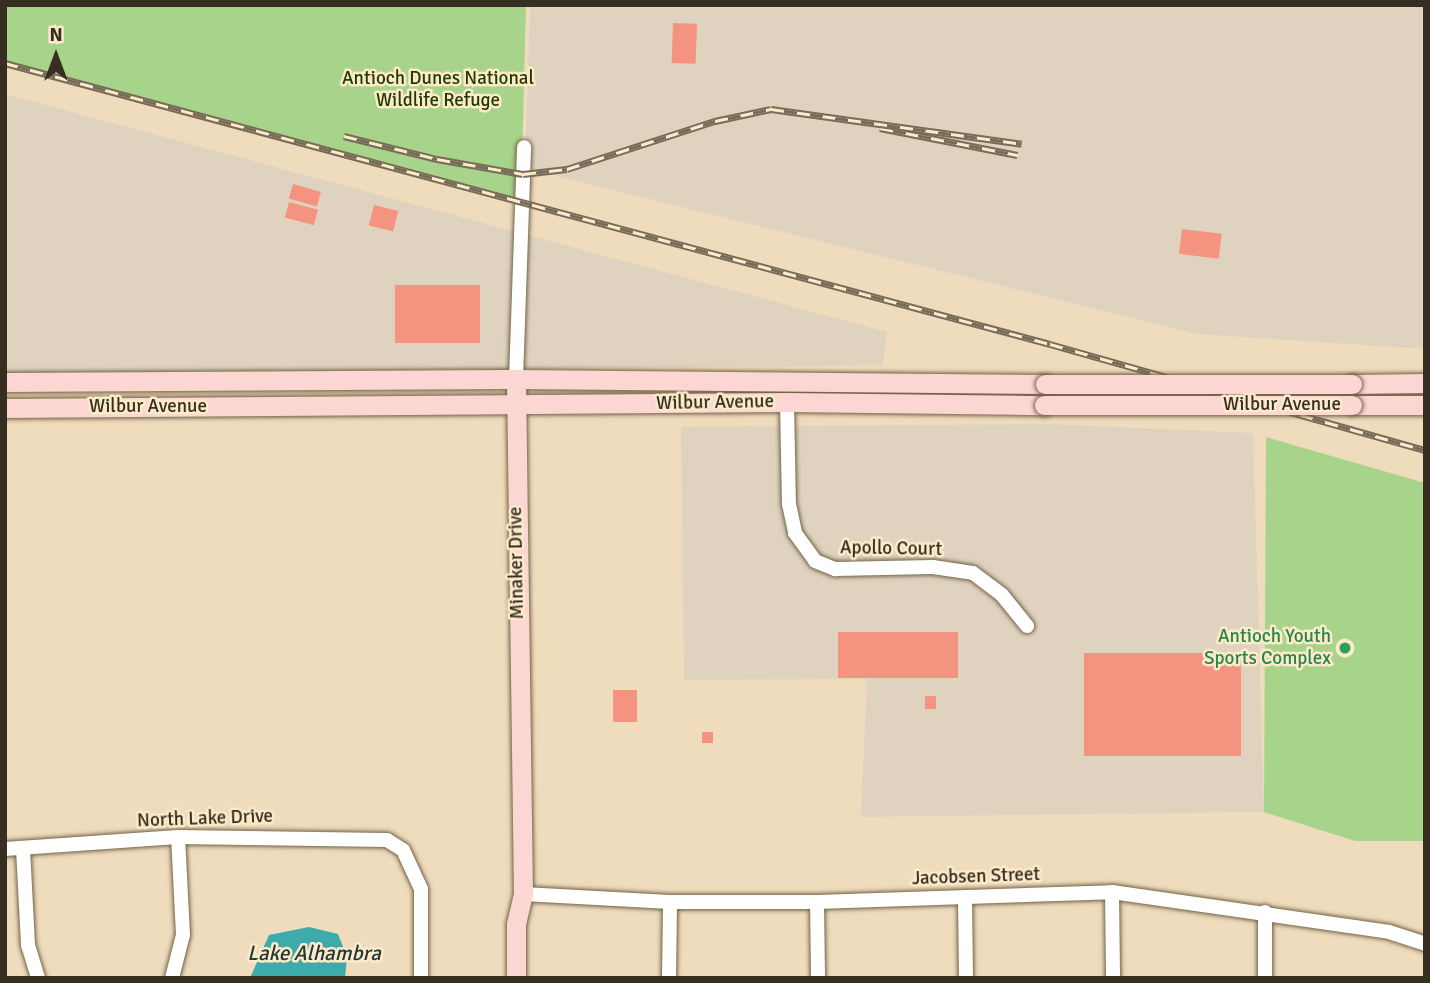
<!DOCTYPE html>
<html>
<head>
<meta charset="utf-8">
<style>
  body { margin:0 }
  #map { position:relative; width:1430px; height:983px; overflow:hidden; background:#efdcbc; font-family:Signika,sans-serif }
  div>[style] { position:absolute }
  .industrial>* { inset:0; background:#dfd3bf }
  .green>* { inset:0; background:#a7d48a }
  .water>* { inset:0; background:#3dabac }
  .building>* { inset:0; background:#f4937f; transform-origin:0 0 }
  .roads { filter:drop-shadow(0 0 2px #736346) drop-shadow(0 0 2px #736346) }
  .street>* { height:14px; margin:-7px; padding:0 7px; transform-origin:7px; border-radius:7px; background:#fff }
  .secondary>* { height:19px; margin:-9.5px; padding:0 9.5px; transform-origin:9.5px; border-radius:9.5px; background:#fbd6d3 }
  .rail>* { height:7px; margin-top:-3.5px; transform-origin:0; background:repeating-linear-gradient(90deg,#fceac9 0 13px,#786c59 0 26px); box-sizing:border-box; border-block:2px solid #786c59 }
  .bridges { filter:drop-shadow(0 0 2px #736346) drop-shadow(0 0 2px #736346) }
  .secondary-bridge>* { height:19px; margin:-9.5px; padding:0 9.5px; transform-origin:9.5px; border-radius:9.5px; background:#fbd6d3 }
  .dots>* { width:19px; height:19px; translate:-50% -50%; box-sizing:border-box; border:4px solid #fceac9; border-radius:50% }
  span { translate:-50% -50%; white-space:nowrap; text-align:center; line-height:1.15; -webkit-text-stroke:5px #fceac9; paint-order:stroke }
  .park-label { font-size:19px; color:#1f3c01 }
  .street-label { font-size:19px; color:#352e21 }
  .leisure-label { font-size:19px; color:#27864d }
  .right { translate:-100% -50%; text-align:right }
  .water-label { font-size:21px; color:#21393a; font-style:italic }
  .frame { position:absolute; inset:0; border:7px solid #352e21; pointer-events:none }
  .north { position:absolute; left:21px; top:21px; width:70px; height:70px; -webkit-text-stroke:5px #fceac9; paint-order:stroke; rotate:0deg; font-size:19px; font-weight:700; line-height:28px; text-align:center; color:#352e21 }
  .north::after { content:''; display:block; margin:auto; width:24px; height:32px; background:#352e21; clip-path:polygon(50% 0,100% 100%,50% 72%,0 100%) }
</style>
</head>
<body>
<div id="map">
  <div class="industrial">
    <div style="clip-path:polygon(530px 5px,1425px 5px,1425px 349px,1196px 334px,525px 168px)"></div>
    <div style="clip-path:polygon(5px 94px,887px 332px,883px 365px,5px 375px)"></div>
    <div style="clip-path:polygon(1049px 424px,1253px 433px,1264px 812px,861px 817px,867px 679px,684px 680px,681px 427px)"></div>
  </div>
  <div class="green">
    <div style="clip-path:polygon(5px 5px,526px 5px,521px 202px,5px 63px)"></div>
    <div style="clip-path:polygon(1266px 437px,1425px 483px,1425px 841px,1355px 841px,1264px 812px)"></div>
  </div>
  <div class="water">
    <div style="clip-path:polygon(309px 927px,338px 934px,347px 957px,345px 978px,250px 978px,269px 935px)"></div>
  </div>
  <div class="building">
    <div style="left:673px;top:23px;width:24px;height:40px;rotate:2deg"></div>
    <div style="left:293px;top:184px;width:29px;height:15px;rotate:16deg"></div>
    <div style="left:289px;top:202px;width:30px;height:16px;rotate:15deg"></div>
    <div style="left:374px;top:205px;width:25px;height:21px;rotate:14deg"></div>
    <div style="left:1182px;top:229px;width:40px;height:25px;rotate:7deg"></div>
    <div style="left:395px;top:285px;width:85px;height:58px"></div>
    <div style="left:838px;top:632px;width:120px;height:46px"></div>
    <div style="left:1084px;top:653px;width:157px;height:103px"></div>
    <div style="left:613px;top:690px;width:24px;height:32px"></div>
    <div style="left:925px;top:696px;width:11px;height:13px"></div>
    <div style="left:702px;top:732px;width:11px;height:11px"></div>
  </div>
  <div class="roads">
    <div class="street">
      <div style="left:516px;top:379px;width:232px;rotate:-88deg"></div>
      <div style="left:787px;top:402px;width:102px;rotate:88.9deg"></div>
      <div style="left:789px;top:504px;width:30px;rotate:78deg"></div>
      <div style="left:795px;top:533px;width:34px;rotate:54deg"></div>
      <div style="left:815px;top:561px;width:22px;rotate:22deg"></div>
      <div style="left:835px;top:569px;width:98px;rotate:-1.2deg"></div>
      <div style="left:933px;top:567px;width:40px;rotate:8.5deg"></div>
      <div style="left:973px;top:573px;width:36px;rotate:37deg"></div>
      <div style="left:1002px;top:595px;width:40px;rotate:51deg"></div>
      <div style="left:5px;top:849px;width:173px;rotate:-4deg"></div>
      <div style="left:178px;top:837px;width:209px;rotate:0.8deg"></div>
      <div style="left:387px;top:840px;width:19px;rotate:32deg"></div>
      <div style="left:403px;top:850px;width:43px;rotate:65.2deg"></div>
      <div style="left:421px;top:889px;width:89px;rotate:90deg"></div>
      <div style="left:23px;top:849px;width:96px;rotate:87deg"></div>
      <div style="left:28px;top:945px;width:34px;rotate:73deg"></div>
      <div style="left:1112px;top:892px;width:86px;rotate:89.3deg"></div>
      <div style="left:523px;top:894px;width:147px;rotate:3.1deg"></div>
      <div style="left:670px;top:902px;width:147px"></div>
      <div style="left:817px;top:902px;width:295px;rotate:-1.9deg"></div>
      <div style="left:1112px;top:892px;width:280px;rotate:8.2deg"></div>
      <div style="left:1389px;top:932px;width:38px;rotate:18deg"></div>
      <div style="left:965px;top:897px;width:81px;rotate:89.3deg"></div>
      <div style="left:817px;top:902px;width:76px;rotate:89.2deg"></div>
      <div style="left:172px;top:978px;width:44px;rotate:-75.7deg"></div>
      <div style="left:183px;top:935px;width:98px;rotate:-92.9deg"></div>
      <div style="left:669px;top:978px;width:76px;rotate:-89.2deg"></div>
      <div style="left:1265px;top:978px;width:66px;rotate:-90deg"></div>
    </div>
    <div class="secondary">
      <div style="left:5px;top:382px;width:511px;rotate:-0.34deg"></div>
      <div style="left:516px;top:379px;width:529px;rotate:0.54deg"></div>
      <div style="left:1352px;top:384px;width:73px;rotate:-0.8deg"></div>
      <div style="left:1352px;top:405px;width:73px"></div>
      <div style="left:5px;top:408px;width:782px;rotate:-0.44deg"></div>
      <div style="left:787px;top:402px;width:257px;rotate:0.7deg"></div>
      <div style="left:516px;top:978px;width:54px;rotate:-90deg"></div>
      <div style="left:516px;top:924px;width:31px;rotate:-77deg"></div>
      <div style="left:523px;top:894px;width:515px;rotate:-90.78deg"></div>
    </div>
  </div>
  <div class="rail">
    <div style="left:5px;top:63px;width:1082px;rotate:15.05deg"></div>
    <div style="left:1050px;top:344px;width:390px;rotate:15.8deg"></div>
    <div style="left:880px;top:128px;width:140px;rotate:11.1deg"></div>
    <div style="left:344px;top:136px;width:96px;rotate:13.9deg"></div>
    <div style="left:437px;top:159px;width:87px;rotate:9.9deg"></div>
    <div style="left:523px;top:174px;width:44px;rotate:-6.5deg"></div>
    <div style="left:567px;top:169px;width:156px;rotate:-18deg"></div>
    <div style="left:715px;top:121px;width:57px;rotate:-12.1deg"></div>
    <div style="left:771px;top:109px;width:253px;rotate:7.9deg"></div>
  </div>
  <div class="bridges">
    <div class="secondary-bridge">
      <div style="left:1045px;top:384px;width:307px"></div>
      <div style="left:1044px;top:405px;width:308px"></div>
    </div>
  </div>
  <div class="dots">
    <div style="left:1345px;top:648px;background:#2e9e5b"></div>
  </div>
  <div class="park-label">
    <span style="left:438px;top:90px">Antioch Dunes National<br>Wildlife Refuge</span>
  </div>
  <div class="street-label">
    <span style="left:715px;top:403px;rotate:-1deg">Wilbur Avenue</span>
    <span style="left:1282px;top:405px">Wilbur Avenue</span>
    <span style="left:148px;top:407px">Wilbur Avenue</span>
    <span style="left:891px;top:549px;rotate:1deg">Apollo Court</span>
    <span style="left:517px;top:563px;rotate:-91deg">Minaker Drive</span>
    <span style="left:205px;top:819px;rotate:-2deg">North Lake Drive</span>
    <span style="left:976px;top:877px;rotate:-2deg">Jacobsen Street</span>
  </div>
  <div class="leisure-label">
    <span class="right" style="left:1331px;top:648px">Antioch Youth<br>Sports Complex</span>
  </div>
  <div class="water-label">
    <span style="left:314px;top:953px">Lake Alhambra</span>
  </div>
  <div class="frame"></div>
  <div class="north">N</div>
</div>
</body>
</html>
